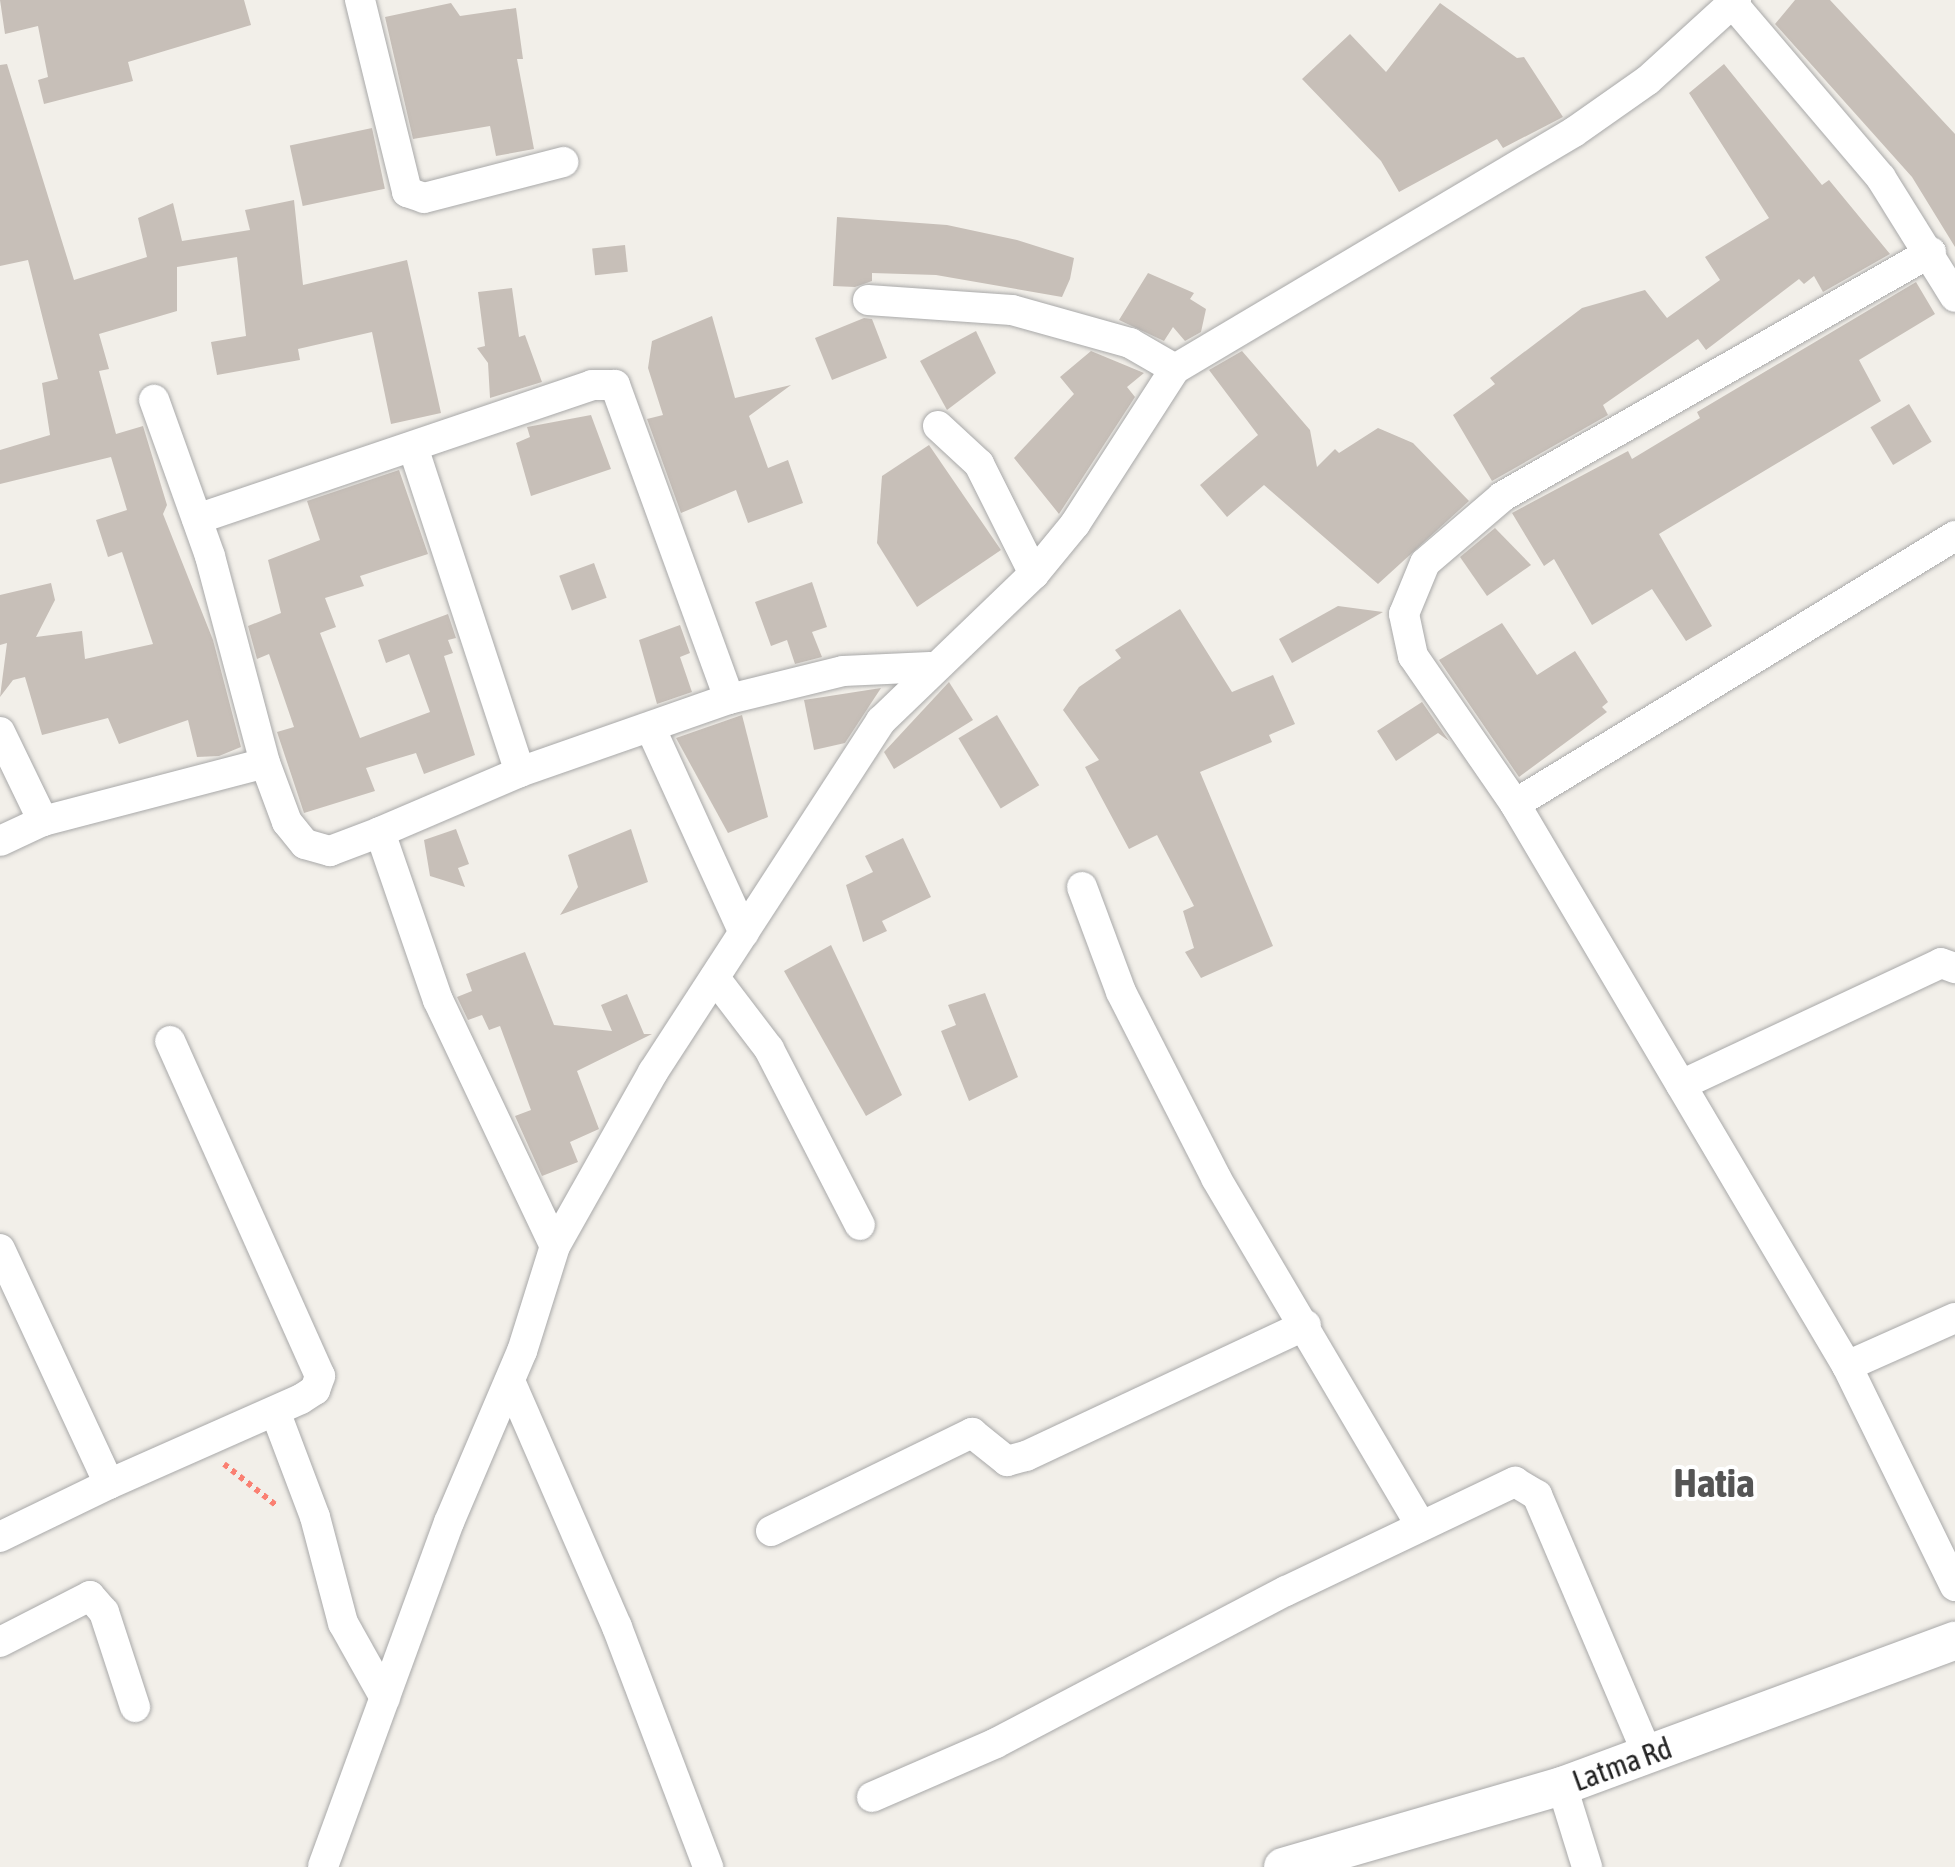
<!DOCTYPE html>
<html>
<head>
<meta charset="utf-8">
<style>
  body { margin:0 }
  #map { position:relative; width:1955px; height:1867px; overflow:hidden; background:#f2efe9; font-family:"Asap Condensed",sans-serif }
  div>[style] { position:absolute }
  .building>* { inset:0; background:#c7bfb8; transform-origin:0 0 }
  .path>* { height:6px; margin-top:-3px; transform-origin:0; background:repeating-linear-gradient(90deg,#fa8072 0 5px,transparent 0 10px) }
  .roads { filter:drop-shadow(0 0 2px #a9a9a9) drop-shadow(0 0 2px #a9a9a9) }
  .minor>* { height:30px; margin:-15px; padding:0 15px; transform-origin:15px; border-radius:15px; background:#fff }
  .tertiary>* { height:38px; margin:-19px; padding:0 19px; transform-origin:19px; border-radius:19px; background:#fff }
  span { translate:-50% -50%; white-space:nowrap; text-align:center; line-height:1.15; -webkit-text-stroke:8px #fff; paint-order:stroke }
  .street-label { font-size:30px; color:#222 }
  .district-label { font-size:40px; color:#555; font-weight:700 }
</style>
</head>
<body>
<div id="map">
  <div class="building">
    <div style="clip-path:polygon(0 0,244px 0,251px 25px,128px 62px,133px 81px,44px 104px,38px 80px,48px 77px,38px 26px,5px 34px)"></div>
    <div style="clip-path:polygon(1795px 0,1830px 0,1955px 134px,1955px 247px,1912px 177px,1775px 24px)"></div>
    <div style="clip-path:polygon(451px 3px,460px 16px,516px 8px,523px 59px,517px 59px,534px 149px,496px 156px,490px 126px,413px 139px,385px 17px)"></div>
    <div style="clip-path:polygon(1440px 3px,1517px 58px,1524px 57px,1563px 117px,1503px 148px,1497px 139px,1399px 192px,1381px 161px,1302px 79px,1350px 34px,1386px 72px)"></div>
    <div style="clip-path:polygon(7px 64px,74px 280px,147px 257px,138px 218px,173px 203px,182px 241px,250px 230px,245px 210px,294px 200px,303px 285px,407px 260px,441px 413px,391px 424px,372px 332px,298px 349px,300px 360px,217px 375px,211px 342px,246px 336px,237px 257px,177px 267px,177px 311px,99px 334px,109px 369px,99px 371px,116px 434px,143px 426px,167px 505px,163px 514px,213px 640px,241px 747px,219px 756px,197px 757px,188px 720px,119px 744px,108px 718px,42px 735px,25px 677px,13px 680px,0 697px,7px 643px,0 645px,0 595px,51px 583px,55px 600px,36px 637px,82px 631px,85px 659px,153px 644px,122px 552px,108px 557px,96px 520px,127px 510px,111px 457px,0 484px,0 450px,50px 435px,42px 383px,58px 379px,28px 260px,0 266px,0 65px)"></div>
    <div style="clip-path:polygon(1724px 64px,1822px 185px,1829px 180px,1890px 254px,1823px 292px,1814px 276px,1804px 284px,1799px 279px,1706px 350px,1698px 339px,1603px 405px,1608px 415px,1492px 481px,1453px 415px,1495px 384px,1490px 378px,1582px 308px,1645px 290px,1667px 318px,1720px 280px,1705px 257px,1769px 218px,1689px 93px)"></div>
    <div style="left:372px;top:128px;width:62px;height:84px;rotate:78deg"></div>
    <div style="clip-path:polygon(837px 217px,947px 225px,1017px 240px,1074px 258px,1070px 279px,1062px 297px,936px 275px,872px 273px,872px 281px,855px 287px,833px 286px)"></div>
    <div style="left:625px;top:245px;width:27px;height:33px;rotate:84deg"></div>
    <div style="clip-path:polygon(1148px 273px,1194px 293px,1190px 299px,1206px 309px,1201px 332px,1185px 341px,1173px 327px,1164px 341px,1119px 320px)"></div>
    <div style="clip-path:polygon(1916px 282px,1935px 314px,1859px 360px,1881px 401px,1659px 534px,1712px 626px,1686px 641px,1652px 589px,1592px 625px,1554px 559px,1544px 566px,1512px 513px,1628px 451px,1632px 459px,1700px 418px,1697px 412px)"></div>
    <div style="clip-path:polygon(512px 288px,519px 337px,525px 335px,542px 382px,490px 398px,488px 363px,477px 348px,485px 346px,478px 292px)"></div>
    <div style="clip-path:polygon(712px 316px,735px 398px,791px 385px,749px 416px,768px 468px,788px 460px,803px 503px,748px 523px,736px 490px,681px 513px,647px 419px,663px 415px,648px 368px,652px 341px)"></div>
    <div style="clip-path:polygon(864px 318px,872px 319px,887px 358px,832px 380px,815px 338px)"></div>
    <div style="clip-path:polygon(976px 331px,996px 373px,947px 410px,920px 361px)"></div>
    <div style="clip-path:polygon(1091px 351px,1144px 373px,1127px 387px,1135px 397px,1059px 514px,1014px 458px,1074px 394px,1060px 377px)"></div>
    <div style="clip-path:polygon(1242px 351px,1310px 430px,1317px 467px,1335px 449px,1339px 453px,1378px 428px,1413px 443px,1469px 501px,1378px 584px,1264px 485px,1227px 517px,1200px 485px,1258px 435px,1209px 370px)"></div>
    <div style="left:1909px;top:404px;width:44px;height:45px;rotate:59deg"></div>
    <div style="clip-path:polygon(591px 415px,611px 469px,531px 496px,516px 443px,530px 437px,527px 427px)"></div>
    <div style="clip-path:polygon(929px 445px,1001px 550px,917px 607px,877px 543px,882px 476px)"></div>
    <div style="clip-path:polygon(399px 470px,428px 554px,360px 576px,364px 586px,325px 598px,336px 627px,320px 633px,360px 738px,430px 712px,409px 654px,386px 663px,378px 640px,448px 614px,456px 638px,448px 640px,453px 653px,444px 656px,475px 755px,424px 774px,416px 753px,366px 768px,375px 791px,304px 813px,277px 732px,294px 727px,269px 654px,257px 659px,248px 626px,281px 613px,268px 560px,320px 540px,307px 501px)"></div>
    <div style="clip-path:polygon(1495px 528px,1531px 565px,1487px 596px,1460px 557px)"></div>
    <div style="left:594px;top:563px;width:37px;height:37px;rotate:70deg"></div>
    <div style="clip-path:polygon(812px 582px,827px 627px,812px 632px,822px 657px,795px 664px,787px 640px,771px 646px,755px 602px)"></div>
    <div style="clip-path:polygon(1338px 606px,1383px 612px,1292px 663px,1279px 639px)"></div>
    <div style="clip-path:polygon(1180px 609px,1232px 692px,1273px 675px,1295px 724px,1269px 735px,1272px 742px,1200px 772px,1273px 946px,1201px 978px,1185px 952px,1194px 948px,1183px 911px,1194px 906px,1178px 875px,1157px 835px,1129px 849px,1085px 767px,1099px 760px,1063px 710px,1079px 687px,1121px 658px,1115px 650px)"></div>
    <div style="clip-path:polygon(1502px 623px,1537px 675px,1575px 651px,1608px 702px,1602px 707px,1607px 712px,1519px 777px,1439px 660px)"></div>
    <div style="clip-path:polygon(680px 625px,690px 653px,680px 657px,692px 692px,657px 704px,639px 640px)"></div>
    <div style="clip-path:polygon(949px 682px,973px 720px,894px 769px,884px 752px)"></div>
    <div style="clip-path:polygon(881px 688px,845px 743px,814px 750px,804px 700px)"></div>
    <div style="clip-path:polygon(1422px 702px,1449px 741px,1438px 733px,1396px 761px,1377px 731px)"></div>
    <div style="clip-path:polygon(742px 715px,768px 817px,728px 833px,676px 738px)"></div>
    <div style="left:997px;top:715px;width:82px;height:45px;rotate:59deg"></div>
    <div style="clip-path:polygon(456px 829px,469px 864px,458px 868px,465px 887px,430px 876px,424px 840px)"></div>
    <div style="clip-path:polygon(631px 829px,648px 882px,560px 915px,578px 887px,568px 855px)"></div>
    <div style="clip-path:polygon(903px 838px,931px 897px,882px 921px,887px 931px,863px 942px,846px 885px,873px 872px,865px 856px)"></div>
    <div style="clip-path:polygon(831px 945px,902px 1095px,866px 1116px,784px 971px)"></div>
    <div style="clip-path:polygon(525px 952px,554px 1025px,612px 1031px,601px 1005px,627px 994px,644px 1034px,652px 1034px,577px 1071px,599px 1129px,570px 1142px,578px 1162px,542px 1176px,515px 1116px,531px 1110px,500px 1026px,489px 1030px,482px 1015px,468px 1020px,457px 997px,472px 991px,466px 974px)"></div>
    <div style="clip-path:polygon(985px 993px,1018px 1077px,969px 1101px,941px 1031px,956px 1025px,948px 1005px)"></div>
  </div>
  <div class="path">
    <div style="left:224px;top:1464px;width:68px;rotate:38.4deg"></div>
  </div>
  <div class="roads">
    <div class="minor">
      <div style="left:360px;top:0;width:198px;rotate:76.2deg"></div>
      <div style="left:407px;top:192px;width:18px;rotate:19deg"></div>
      <div style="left:424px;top:198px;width:144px;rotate:-14.5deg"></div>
      <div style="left:1733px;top:4px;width:228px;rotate:49.6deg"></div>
      <div style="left:1881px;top:178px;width:140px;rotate:58.1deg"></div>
      <div style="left:1931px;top:252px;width:494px;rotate:150.3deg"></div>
      <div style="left:1502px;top:497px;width:101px;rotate:139.4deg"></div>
      <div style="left:1425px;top:563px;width:55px;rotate:112.4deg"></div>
      <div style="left:1404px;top:614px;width:43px;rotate:77.9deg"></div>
      <div style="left:1413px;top:656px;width:180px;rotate:55.4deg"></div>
      <div style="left:1515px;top:804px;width:653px;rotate:59.43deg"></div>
      <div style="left:1847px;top:1366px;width:245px;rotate:63.9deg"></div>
      <div style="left:868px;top:300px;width:144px;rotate:4deg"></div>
      <div style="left:1012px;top:310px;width:123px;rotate:15.6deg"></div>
      <div style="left:1130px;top:343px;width:52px;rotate:30deg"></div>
      <div style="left:938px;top:426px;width:56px;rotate:42.8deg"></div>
      <div style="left:979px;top:464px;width:123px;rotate:63.4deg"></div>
      <div style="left:414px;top:450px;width:339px;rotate:71.8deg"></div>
      <div style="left:197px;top:519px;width:417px;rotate:-18.7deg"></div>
      <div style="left:592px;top:385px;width:23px"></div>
      <div style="left:615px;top:385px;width:334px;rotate:70deg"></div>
      <div style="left:651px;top:729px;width:224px;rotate:65.5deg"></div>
      <div style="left:0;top:732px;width:99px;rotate:64.2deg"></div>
      <div style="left:43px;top:821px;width:47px;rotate:155.1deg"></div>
      <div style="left:265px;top:763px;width:63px;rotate:69.6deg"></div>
      <div style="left:287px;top:822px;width:28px;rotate:51deg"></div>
      <div style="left:305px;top:844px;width:26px;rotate:16deg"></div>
      <div style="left:330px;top:851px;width:53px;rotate:-20.8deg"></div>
      <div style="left:380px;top:832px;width:178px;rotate:71deg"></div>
      <div style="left:438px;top:1000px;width:272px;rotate:64.6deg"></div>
      <div style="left:555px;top:1246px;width:110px;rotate:107.4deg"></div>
      <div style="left:522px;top:1351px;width:186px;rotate:113.1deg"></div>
      <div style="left:449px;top:1522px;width:367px;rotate:110.1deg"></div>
      <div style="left:1515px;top:804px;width:515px;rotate:-31.35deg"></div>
      <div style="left:43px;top:821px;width:229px;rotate:-14.6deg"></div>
      <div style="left:265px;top:763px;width:214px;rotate:-104.9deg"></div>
      <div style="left:210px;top:556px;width:166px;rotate:-109.7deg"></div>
      <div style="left:380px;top:832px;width:152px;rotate:-23.2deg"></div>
      <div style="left:520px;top:772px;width:221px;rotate:-19.3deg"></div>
      <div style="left:729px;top:699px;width:117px;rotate:-13.8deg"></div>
      <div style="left:843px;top:671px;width:87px;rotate:-2.6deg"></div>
      <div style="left:1082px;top:887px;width:112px;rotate:69.6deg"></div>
      <div style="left:1121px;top:992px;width:209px;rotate:62.9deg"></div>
      <div style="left:1216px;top:1178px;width:403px;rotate:59.5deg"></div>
      <div style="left:715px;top:978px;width:89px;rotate:52.7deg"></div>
      <div style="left:769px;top:1049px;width:198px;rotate:62.7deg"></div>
      <div style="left:1681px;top:1085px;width:287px;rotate:-25.1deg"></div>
      <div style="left:1941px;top:963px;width:15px;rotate:20deg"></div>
      <div style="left:555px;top:1246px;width:200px;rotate:-60.6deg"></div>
      <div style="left:653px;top:1072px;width:419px;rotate:-57deg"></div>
      <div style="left:881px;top:721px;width:212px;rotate:-43.9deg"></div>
      <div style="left:1034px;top:574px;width:65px;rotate:-50.6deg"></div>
      <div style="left:1075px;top:524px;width:184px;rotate:-57.2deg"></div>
      <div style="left:1175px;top:369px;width:464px;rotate:-30.7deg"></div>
      <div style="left:1574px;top:132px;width:90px;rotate:-35.1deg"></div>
      <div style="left:1648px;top:80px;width:119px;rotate:-42.3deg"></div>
      <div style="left:0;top:1249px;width:259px;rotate:65.1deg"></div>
      <div style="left:109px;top:1484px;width:121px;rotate:154.1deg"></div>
      <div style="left:1847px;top:1366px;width:118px;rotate:-24deg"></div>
      <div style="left:510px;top:1381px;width:268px;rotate:66.5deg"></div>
      <div style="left:617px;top:1627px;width:257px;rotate:69.2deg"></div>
      <div style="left:275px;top:1411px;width:113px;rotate:69.3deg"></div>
      <div style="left:315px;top:1517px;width:110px;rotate:75.2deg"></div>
      <div style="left:343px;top:1623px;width:86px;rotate:60.8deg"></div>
      <div style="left:109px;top:1484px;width:210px;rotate:-23.9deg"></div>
      <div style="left:301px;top:1399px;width:17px;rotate:-33deg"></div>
      <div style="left:315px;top:1390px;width:15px;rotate:-70deg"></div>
      <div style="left:320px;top:1376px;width:367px;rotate:-114.1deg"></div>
      <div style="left:771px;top:1531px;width:224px;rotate:-26deg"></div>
      <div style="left:972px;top:1433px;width:45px;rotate:38.7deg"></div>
      <div style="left:1007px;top:1461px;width:20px;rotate:-15deg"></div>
      <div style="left:1026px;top:1456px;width:309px;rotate:-25.1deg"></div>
      <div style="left:0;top:1642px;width:101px;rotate:-27.1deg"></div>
      <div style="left:90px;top:1596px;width:21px;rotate:49deg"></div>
      <div style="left:104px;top:1612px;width:100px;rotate:71.9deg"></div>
      <div style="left:1562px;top:1786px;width:85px;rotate:72.8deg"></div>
      <div style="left:872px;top:1797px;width:135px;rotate:-23.5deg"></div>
      <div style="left:996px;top:1743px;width:327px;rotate:-27.7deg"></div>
      <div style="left:1286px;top:1591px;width:254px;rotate:-25.5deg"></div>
      <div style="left:1515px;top:1482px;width:26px;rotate:31deg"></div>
      <div style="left:1537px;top:1495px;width:283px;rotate:66.9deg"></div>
    </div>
    <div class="tertiary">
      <div style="left:1283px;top:1867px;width:291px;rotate:-16.2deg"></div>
      <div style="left:1562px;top:1786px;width:419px;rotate:-20.3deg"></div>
    </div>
  </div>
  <div class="street-label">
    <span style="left:1622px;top:1764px;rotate:-20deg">Latma Rd</span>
  </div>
  <div class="district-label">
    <span style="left:1714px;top:1483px">Hatia</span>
  </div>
</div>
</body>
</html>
